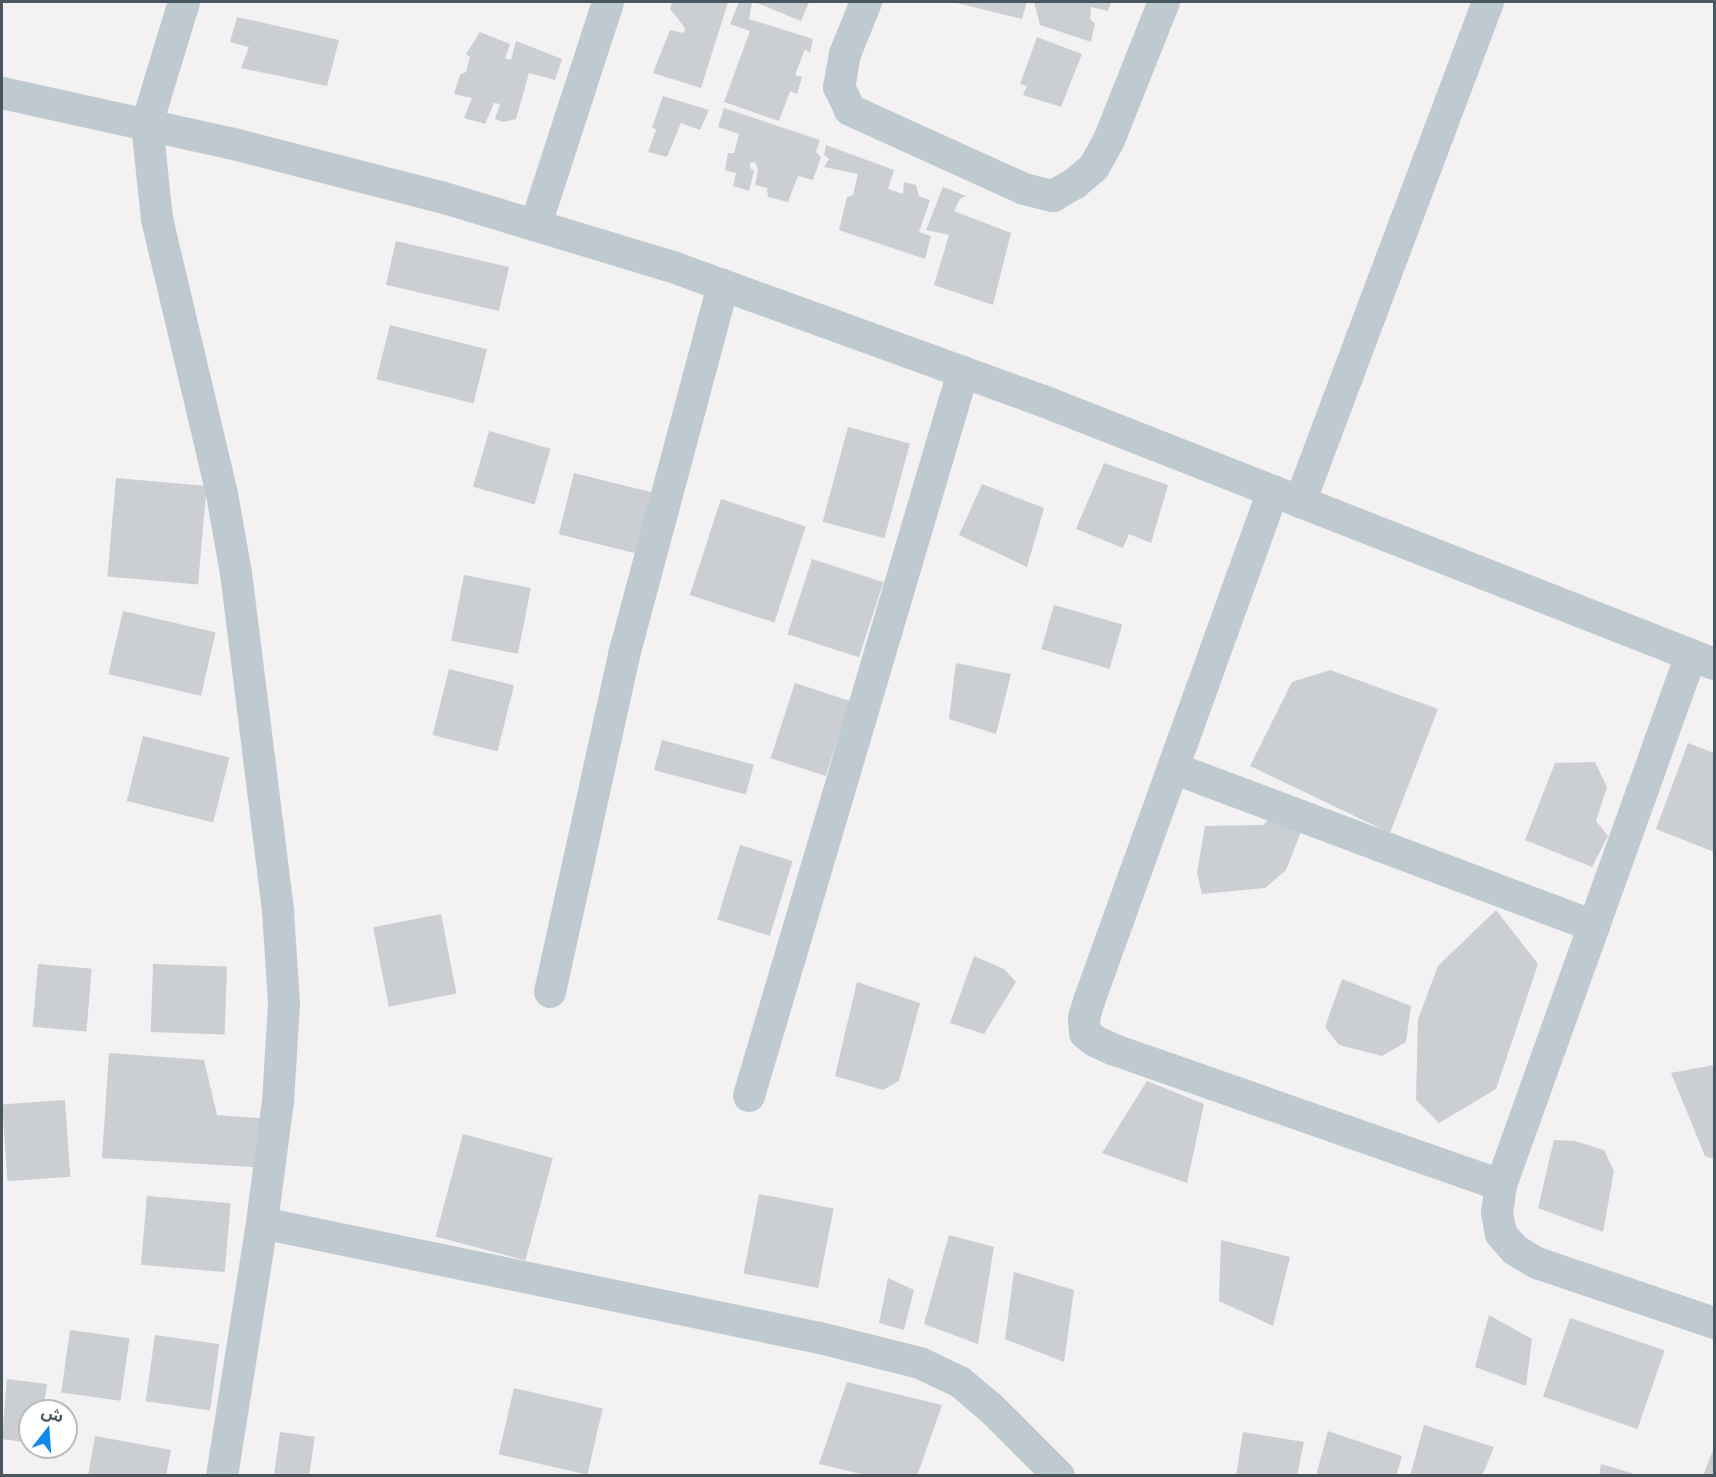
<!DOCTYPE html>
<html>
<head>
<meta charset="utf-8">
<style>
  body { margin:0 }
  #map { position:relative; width:1716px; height:1477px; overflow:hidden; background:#f3f1f1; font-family:"Titillium Web","Noto Sans Arabic",sans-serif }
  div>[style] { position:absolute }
  .building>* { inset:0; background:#cbcfd3; transform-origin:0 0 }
  .minor>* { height:32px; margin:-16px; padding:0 16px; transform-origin:16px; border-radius:16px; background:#becad0 }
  span { translate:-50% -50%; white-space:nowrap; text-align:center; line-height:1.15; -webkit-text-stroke:6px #fff; paint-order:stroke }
  .frame { position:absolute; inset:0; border:3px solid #48575f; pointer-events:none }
  .north { position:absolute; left:18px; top:1399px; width:60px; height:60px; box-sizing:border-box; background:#fff; border:2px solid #b6bcbf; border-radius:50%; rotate:17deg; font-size:16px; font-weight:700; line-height:24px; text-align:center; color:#48575f }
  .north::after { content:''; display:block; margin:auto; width:21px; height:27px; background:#1388eb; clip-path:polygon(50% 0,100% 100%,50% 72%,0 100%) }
</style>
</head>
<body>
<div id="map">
  <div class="building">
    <div style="clip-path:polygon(672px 2px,728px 2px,701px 88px,653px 73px,670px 30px,684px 33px,685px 28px,670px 9px)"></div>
    <div style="clip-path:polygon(739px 2px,752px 2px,749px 19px,813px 39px,810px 53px,805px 49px,795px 75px,802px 77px,797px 94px,790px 91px,779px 121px,724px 102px,750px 31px,730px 24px)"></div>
    <div style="clip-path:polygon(755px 2px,809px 2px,801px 21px)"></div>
    <div style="clip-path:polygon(953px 2px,1027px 2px,1022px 19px)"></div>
    <div style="clip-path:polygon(1034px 2px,1111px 2px,1108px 11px,1091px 7px,1090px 19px,1095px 24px,1091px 42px,1040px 25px)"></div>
    <div style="clip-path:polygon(237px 17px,339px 40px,327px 86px,241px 68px,249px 47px,230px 42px)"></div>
    <div style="clip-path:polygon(480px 32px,510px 44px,505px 58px,511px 60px,516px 41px,562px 59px,555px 80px,529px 73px,516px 119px,503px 122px,495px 119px,500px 104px,494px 103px,485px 124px,464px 118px,472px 98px,454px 94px,460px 75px,466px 72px,470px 57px,466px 54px)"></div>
    <div style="clip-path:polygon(1037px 37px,1082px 54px,1061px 107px,1023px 95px,1027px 86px,1020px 84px)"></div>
    <div style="clip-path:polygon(663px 96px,709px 110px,700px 130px,681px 123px,667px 157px,648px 152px,656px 130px,652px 127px)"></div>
    <div style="clip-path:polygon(724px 108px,820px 140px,816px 152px,821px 157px,813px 180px,798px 176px,788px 202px,768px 197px,767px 188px,755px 185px,758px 170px,755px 162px,750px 163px,750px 168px,754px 171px,749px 191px,733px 186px,736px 173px,725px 170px,728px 153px,734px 153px,739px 134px,718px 127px)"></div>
    <div style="clip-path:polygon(826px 145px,894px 170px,888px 189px,903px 194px,904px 182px,916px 185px,919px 196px,930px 200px,919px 232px,931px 236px,925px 259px,839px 230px,847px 197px,853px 195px,858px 174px,824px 167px,829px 159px,824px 155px)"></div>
    <div style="clip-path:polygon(943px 187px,966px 196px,960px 199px,954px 211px,1011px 233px,993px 305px,934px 285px,949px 235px,926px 230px)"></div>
    <div style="left:396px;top:241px;width:116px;height:45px;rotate:13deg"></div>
    <div style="left:390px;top:325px;width:100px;height:56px;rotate:14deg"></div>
    <div style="left:848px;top:427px;width:64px;height:98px;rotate:15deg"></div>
    <div style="left:489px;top:431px;width:64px;height:58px;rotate:16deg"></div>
    <div style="clip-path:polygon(1104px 463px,1168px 485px,1151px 543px,1129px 534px,1123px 548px,1076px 529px)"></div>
    <div style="left:574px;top:473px;width:81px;height:63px;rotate:14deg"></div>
    <div style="left:116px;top:478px;width:91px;height:99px;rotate:5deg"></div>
    <div style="clip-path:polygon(982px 484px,1044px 508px,1027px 567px,959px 535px)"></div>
    <div style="left:721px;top:499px;width:89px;height:101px;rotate:18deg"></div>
    <div style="left:812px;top:559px;width:75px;height:79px;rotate:18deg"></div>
    <div style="left:464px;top:575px;width:68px;height:67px;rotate:11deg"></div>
    <div style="left:1054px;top:605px;width:71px;height:46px;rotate:16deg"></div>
    <div style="left:123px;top:611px;width:95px;height:65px;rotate:13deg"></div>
    <div style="clip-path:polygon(956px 663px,1011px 674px,996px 734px,949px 719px)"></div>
    <div style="left:449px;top:669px;width:67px;height:68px;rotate:14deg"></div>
    <div style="clip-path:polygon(1330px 670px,1438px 709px,1390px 833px,1250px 766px,1292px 682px)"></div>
    <div style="left:795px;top:683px;width:58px;height:79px;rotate:18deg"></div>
    <div style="left:143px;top:736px;width:89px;height:67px;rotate:14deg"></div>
    <div style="left:662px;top:740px;width:95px;height:31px;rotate:15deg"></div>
    <div style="clip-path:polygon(1688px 743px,1714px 753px,1714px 852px,1656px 829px)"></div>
    <div style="clip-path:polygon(1595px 762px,1607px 787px,1596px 821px,1608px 836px,1592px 867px,1525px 840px,1555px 763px)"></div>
    <div style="clip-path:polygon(1274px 814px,1304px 824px,1286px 870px,1265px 888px,1202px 894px,1197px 873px,1205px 826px,1263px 825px)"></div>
    <div style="left:740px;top:845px;width:55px;height:78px;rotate:17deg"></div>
    <div style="clip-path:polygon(1496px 910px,1538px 964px,1496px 1089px,1439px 1123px,1416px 1100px,1418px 1019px,1438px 966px)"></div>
    <div style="left:441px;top:914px;width:81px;height:69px;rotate:79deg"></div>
    <div style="clip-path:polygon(974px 956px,1004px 969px,1016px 982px,984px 1034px,950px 1023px)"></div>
    <div style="left:38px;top:964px;width:54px;height:63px;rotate:5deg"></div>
    <div style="left:153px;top:964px;width:74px;height:68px;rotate:2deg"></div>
    <div style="clip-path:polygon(1342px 979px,1411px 1006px,1406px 1042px,1382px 1056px,1339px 1045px,1325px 1027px)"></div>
    <div style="clip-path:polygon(857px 982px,920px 1003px,899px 1081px,883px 1090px,835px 1076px)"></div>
    <div style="clip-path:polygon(109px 1053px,204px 1060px,217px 1115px,271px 1119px,268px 1168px,102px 1158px)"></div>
    <div style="clip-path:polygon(1714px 1065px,1714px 1159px,1705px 1156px,1671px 1073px)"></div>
    <div style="clip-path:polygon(1147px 1081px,1204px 1104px,1187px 1183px,1102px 1153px)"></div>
    <div style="left:65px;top:1100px;width:77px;height:63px;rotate:86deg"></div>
    <div style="left:463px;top:1134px;width:93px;height:106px;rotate:15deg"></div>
    <div style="clip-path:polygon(1554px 1140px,1575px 1141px,1604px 1150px,1614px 1171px,1603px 1232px,1538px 1208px)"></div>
    <div style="left:759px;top:1194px;width:76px;height:81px;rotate:11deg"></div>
    <div style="left:147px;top:1196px;width:84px;height:69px;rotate:5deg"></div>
    <div style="clip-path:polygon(949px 1235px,994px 1247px,978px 1344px,924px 1324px)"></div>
    <div style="clip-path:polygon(1221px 1240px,1290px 1257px,1273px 1326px,1219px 1301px)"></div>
    <div style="clip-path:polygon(1014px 1272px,1074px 1290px,1064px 1362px,1005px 1339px)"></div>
    <div style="clip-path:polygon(888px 1278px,914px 1290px,904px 1330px,879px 1323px)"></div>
    <div style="clip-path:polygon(1489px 1315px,1532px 1339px,1526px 1386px,1475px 1367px)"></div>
    <div style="left:1570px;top:1318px;width:100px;height:83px;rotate:19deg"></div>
    <div style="left:70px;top:1330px;width:60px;height:63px;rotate:8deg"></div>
    <div style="left:155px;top:1335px;width:65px;height:67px;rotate:8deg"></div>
    <div style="clip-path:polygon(7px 1379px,47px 1384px,43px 1411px,30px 1411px,30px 1443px,2px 1439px)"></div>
    <div style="clip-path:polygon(847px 1382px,942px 1405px,917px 1476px,869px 1476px,819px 1464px)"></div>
    <div style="left:514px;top:1388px;width:91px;height:68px;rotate:13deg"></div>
    <div style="clip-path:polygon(1424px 1425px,1494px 1447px,1482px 1476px,1410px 1476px)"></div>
    <div style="clip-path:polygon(1328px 1431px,1402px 1456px,1396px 1476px,1316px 1476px)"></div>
    <div style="left:280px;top:1432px;width:35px;height:44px;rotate:8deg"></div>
    <div style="clip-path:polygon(1243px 1432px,1304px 1442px,1297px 1476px,1236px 1476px)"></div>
    <div style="clip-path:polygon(95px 1436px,171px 1450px,166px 1476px,88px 1476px)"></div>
    <div style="clip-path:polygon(1714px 1447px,1714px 1476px,1703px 1476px)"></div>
    <div style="clip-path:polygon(1601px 1464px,1638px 1475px,1638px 1476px,1599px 1476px)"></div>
  </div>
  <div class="minor">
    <div style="left:184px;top:2px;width:127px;rotate:106.9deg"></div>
    <div style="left:147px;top:124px;width:96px;rotate:84deg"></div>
    <div style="left:157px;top:219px;width:283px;rotate:76.7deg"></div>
    <div style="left:222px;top:494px;width:80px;rotate:80deg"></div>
    <div style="left:236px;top:573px;width:341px;rotate:82.9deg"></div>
    <div style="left:278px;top:911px;width:93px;rotate:86.3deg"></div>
    <div style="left:284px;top:1004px;width:97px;rotate:93.5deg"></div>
    <div style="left:278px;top:1101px;width:123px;rotate:97.5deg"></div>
    <div style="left:262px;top:1223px;width:570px;rotate:11.65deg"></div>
    <div style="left:820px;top:1338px;width:103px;rotate:14deg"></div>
    <div style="left:920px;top:1363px;width:44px;rotate:25.4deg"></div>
    <div style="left:960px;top:1382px;width:38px;rotate:40deg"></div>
    <div style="left:989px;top:1406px;width:99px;rotate:45deg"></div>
    <div style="left:866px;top:2px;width:56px;rotate:112deg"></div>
    <div style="left:845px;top:54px;width:34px;rotate:100deg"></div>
    <div style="left:839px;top:87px;width:25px;rotate:64deg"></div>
    <div style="left:850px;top:110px;width:191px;rotate:24.4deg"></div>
    <div style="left:1024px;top:189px;width:30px;rotate:14deg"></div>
    <div style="left:1053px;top:196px;width:24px;rotate:-30deg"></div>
    <div style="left:1074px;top:184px;width:26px;rotate:-40deg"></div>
    <div style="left:1094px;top:167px;width:31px;rotate:-61deg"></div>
    <div style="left:1109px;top:140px;width:149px;rotate:-68.3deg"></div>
    <div style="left:2px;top:93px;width:233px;rotate:12.4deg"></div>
    <div style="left:230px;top:143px;width:218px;rotate:14.4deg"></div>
    <div style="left:441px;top:197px;width:239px;rotate:16.8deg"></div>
    <div style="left:670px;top:266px;width:397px;rotate:19.9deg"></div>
    <div style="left:1043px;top:401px;width:721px;rotate:21.4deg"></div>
    <div style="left:536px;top:224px;width:233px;rotate:-72deg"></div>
    <div style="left:1273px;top:491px;width:542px;rotate:109.84deg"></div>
    <div style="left:1089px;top:1001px;width:18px;rotate:106deg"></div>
    <div style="left:1084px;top:1018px;width:15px;rotate:86deg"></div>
    <div style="left:1085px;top:1033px;width:13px;rotate:39deg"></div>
    <div style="left:1095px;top:1041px;width:19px;rotate:25deg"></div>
    <div style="left:1112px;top:1049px;width:412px;rotate:19.3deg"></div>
    <div style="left:1300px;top:502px;width:534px;rotate:-69.39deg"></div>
    <div style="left:1691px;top:655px;width:563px;rotate:109.72deg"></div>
    <div style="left:1501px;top:1185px;width:28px;rotate:98deg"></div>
    <div style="left:1497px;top:1213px;width:21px;rotate:79deg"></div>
    <div style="left:1501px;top:1234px;width:21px;rotate:49deg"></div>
    <div style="left:1515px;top:1250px;width:26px;rotate:31deg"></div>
    <div style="left:1537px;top:1263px;width:187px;rotate:18.7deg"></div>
    <div style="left:1173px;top:768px;width:450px;rotate:20.6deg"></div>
    <div style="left:550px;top:992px;width:345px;rotate:-77.6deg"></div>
    <div style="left:624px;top:655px;width:383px;rotate:-75deg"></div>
    <div style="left:749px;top:1096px;width:755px;rotate:-73.53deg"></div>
    <div style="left:222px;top:1476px;width:256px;rotate:-81deg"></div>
  </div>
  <div class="frame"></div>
  <div class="north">ش</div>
</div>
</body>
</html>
